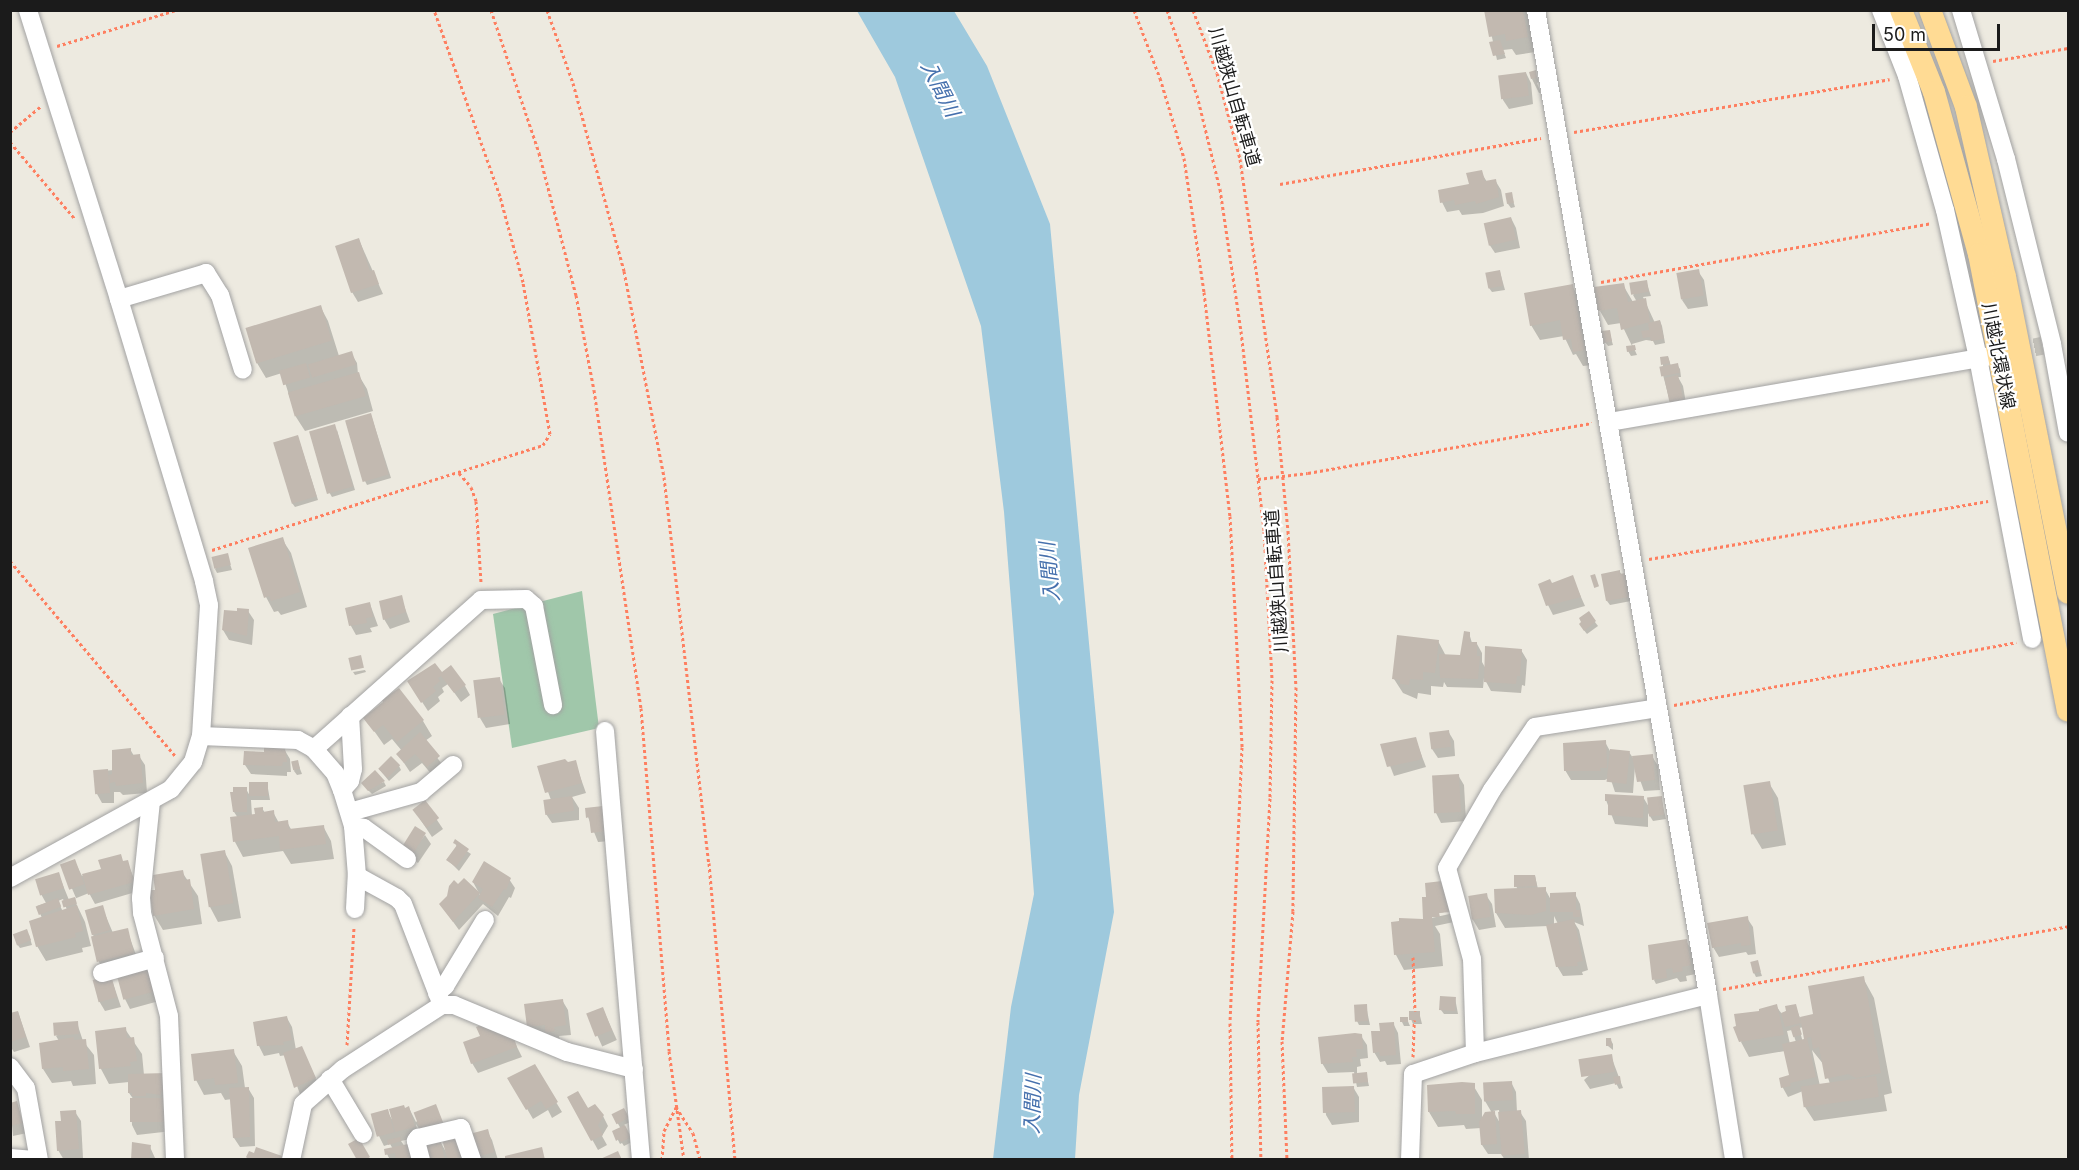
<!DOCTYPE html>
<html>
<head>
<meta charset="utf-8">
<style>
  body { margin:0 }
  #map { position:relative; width:2079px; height:1170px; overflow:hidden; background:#edeae0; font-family:Inter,"Noto Sans JP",sans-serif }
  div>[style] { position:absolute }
  .cemetery>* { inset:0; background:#a0c7aa }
  .water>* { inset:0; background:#9ec9dd }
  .shadow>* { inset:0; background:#0003; transform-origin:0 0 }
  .building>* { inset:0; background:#c2b9b0; transform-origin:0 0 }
  .minor-tunnel>* { height:18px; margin-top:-9px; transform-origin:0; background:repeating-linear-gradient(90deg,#c3c1b9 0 18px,transparent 0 27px) }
  .path>* { height:3px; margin-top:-1.5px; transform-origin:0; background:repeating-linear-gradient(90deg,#fe7f60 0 3px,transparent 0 6px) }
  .roads { filter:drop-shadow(0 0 2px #a2a2a2) drop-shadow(0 0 2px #a2a2a2) }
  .minor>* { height:18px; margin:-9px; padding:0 9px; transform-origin:9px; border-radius:9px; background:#fff }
  .major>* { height:22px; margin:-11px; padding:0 11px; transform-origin:11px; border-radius:11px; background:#ffdb94 }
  span { translate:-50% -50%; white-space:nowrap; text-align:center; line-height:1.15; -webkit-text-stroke:4.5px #fff; paint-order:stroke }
  .street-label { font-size:18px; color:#1b1b1b }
  .water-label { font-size:20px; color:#4570ad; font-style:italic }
  .frame { position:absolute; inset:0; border:12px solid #1b1b1b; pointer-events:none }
  .scale { position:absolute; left:1872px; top:24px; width:128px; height:27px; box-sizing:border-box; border:3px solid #1b1b1b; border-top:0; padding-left:8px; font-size:18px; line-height:21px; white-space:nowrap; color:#1b1b1b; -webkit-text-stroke:4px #fff; paint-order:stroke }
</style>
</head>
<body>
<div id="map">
  <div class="cemetery">
    <div style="clip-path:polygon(582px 591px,599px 728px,512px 748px,493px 614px)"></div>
  </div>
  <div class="water">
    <div style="clip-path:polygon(857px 11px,954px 11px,987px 66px,1050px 224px,1114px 912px,1079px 1095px,1075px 1159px,993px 1159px,1011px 1007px,1034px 894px,1004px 512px,981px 326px,895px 77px)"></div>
  </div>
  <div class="shadow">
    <div style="clip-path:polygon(1486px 10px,1525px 10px,1529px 17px,1535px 52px,1516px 55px,1512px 49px,1503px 50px,1506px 58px,1497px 60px)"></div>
    <div style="clip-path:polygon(1535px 72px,1539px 82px,1537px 83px,1541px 93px,1539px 93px,1532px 79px)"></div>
    <div style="clip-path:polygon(1526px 73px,1531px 83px,1533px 104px,1509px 109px,1503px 100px,1500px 77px)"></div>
    <div style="clip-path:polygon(1481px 172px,1487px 182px,1495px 180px,1501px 190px,1504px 206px,1483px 213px,1462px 215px,1459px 210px,1447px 212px,1442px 202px,1470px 185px)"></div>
    <div style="clip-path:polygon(1511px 194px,1515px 207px,1511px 208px,1508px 204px)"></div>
    <div style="clip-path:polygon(1511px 218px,1516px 228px,1520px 248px,1495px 253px,1489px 244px)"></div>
    <div style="clip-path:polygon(359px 240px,383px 294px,358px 302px,352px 292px)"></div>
    <div style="clip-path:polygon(1698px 271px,1704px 280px,1708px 306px,1688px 309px,1682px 300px)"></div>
    <div style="clip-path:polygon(1500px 272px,1505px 290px,1492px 292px,1489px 288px)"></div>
    <div style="clip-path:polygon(1646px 281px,1651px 296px,1643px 297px,1655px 323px,1660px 321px,1662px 326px,1665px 343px,1655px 345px,1653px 341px,1646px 340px,1632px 344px,1637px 355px,1631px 356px,1628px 351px,1632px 346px,1621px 323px,1608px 325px,1600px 311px,1623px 285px,1633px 302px,1637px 302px,1633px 295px)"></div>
    <div style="clip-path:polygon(1572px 286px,1581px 301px,1592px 365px,1583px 366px,1576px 354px,1573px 355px,1564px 336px,1540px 340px,1531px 325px)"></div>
    <div style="clip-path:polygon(320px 306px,328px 321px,339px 356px,351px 353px,357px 363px,358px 374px,367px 389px,373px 411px,305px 431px,296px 417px,282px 373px,266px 378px,257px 363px)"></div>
    <div style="clip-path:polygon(1609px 331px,1613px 345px,1608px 346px,1605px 342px)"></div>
    <div style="clip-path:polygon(1668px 357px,1671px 366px,1677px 365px,1680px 369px,1681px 377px,1678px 377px,1683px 386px,1687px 409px,1676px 411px,1670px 402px,1663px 375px,1663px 364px)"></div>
    <div style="clip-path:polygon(371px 415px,391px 478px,367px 485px,365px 481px)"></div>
    <div style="clip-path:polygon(337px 430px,355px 490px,332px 497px,329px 492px)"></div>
    <div style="clip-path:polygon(298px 437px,318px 500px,295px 507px,292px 503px)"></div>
    <div style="clip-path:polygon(282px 539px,291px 553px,307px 607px,281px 615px,278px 611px,274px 612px,266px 597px,250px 549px)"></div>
    <div style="clip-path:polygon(227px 555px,232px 570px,217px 573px,215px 569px)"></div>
    <div style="clip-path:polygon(1619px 571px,1630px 584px,1631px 601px,1610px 605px,1607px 601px)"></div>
    <div style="clip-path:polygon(1572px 577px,1585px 606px,1553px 615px,1548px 605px,1552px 585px)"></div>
    <div style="clip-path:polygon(401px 597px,410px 622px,390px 629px,384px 619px)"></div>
    <div style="clip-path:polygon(370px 604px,378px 626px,370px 628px,372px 632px,356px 635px,351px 626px,347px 609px)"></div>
    <div style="clip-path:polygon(248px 611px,254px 620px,252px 645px,229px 640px,223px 630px)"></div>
    <div style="clip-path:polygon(1588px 613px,1598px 626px,1587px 634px,1583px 629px)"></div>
    <div style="clip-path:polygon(1469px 633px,1472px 643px,1477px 644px,1482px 653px,1482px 662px,1486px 669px,1521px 650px,1527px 660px,1525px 686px,1522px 685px,1521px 693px,1491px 691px,1484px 678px,1483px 688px,1447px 687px,1444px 682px,1443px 687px,1431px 686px,1431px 695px,1418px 693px,1417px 699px,1403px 693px,1394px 679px,1438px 641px,1446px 656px,1462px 657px)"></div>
    <div style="clip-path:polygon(365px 670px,366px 672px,355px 675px,353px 672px)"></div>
    <div style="clip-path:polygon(442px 674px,465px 686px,470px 695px,461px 702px,448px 684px,442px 688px,444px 692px,438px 697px,440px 701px,428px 711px,409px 682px)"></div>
    <div style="clip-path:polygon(499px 679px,505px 688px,510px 724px,486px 728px,480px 718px)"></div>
    <div style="clip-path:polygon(399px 691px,423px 721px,432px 736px,425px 741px,444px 767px,433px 776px,422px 763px,410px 772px,398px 754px,402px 751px,392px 739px,384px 745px,365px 718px)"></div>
    <div style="clip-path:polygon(1448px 731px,1454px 741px,1455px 756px,1438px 758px,1432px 749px)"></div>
    <div style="clip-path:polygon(1415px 738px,1426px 767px,1394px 776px,1382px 745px)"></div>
    <div style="clip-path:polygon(1605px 742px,1610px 751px,1629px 752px,1633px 758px,1652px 756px,1658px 766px,1660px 790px,1644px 791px,1635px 766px,1633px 793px,1615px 792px,1610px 777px,1605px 780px,1571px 780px,1565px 770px)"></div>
    <div style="clip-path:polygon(130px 749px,134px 756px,139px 756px,145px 765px,147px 793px,123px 795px,120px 792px,114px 792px,114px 803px,102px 803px,97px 794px,95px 772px,113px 770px)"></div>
    <div style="clip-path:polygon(284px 749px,290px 759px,291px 772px,287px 772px,287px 776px,251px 774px,245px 765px,266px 753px)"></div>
    <div style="clip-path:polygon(297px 761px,302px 774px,297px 775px,294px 771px)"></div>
    <div style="clip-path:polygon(575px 762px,586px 793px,572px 797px,579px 808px,579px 820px,552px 823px,546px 814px,551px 800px,539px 767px)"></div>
    <div style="clip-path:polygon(399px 766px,401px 770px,389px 781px,379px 769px)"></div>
    <div style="clip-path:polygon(1458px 775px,1464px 785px,1466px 821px,1441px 823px,1436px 813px)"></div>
    <div style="clip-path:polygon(384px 782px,386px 786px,372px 794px,366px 788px)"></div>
    <div style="clip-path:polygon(267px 783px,270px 800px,251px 800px,252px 816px,256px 815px,262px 808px,265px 813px,273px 812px,279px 823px,287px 822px,292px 831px,323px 826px,331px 841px,334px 859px,291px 864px,283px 851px,243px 857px,235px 842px,238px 818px,234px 812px,246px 789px,250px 796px)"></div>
    <div style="clip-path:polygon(1769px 783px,1778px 798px,1786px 845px,1762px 849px,1753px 834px)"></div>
    <div style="clip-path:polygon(1643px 797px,1649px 807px,1661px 797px,1666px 819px,1653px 821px,1648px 813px,1648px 827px,1615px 824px,1606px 800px)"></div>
    <div style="clip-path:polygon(425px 802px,443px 829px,432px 837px,420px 819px)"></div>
    <div style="clip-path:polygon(602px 807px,611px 841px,598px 842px,588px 817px)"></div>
    <div style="clip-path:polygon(425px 835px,431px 844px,418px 863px,408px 856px)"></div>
    <div style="clip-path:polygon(455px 843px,471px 854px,459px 871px,448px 860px,457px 847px)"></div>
    <div style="clip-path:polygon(224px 851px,232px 866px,241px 918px,218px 922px,210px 907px)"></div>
    <div style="clip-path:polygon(evenodd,74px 860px,82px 876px,127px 861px,139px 891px,95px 904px,89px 893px,74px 899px,85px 922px,91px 946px,82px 948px,83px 952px,46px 961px,37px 946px,42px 918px,37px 906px,46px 903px,41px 894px,58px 873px,69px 900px,76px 898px,62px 865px,74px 860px,63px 899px,67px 910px,63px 912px,58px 901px,63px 899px)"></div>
    <div style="clip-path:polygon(182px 872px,198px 896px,202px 924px,163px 930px,154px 915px,157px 891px)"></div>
    <div style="clip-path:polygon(evenodd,1535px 876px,1538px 889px,1545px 889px,1551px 900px,1575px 894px,1580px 904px,1584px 926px,1574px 922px,1579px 930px,1588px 970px,1582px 972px,1583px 975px,1563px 976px,1557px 966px,1548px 926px,1505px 928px,1496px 913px,1518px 890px,1516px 886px,1535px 876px,1554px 916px,1558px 924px,1554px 925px,1554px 916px)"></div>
    <div style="clip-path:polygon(509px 879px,515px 888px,511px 898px,509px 897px,498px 916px,483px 904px,459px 930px,441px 905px,464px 880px,480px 895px,473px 882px)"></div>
    <div style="clip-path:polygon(1441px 883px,1453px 910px,1427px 916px,1427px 919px,1454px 913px,1454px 922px,1435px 926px,1440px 934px,1443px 966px,1404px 970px,1396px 955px,1393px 923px,1425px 919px,1428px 899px)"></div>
    <div style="clip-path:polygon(1486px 895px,1492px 904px,1496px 927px,1479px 930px,1473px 920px,1469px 897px)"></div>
    <div style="clip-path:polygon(102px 907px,113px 933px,127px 930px,139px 963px,104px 972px,99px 962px,93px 934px)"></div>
    <div style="clip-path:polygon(1747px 918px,1753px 927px,1756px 954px,1748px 955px,1746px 952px,1719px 957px,1713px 947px)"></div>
    <div style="clip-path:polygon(29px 935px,32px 945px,20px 948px,17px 944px)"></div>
    <div style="clip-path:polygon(1686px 941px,1692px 950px,1696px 974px,1686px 976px,1687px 981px,1680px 982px,1677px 978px,1656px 984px,1654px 980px)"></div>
    <div style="clip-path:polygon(1757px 962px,1762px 976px,1756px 977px,1754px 973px)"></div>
    <div style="clip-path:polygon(148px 970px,159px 1001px,130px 1009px,125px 999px)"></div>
    <div style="clip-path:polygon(111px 977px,121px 1007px,105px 1011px,99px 1001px)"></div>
    <div style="clip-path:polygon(evenodd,1863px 978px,1874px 998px,1892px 1093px,1884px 1095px,1887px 1111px,1814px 1121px,1805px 1107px,1803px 1091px,1788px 1097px,1783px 1088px,1781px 1079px,1790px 1076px,1785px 1051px,1749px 1057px,1741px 1042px,1761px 1012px,1776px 1006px,1782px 1014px,1795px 1005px,1800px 1018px,1815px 1016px,1863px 978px,1804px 1027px,1804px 1046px,1799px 1028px,1804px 1027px,1863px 978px,1792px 1030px,1796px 1042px,1790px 1044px,1787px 1031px,1792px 1030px,1863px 978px,1812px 1050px,1824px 1065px,1830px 1084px,1820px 1086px,1812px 1050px)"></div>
    <div style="clip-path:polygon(1455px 998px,1458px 1014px,1444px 1014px,1441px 1010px)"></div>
    <div style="clip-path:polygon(562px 1000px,568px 1010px,571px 1035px,559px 1036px,560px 1041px,552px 1042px,548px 1034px,534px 1036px,528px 1027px)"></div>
    <div style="clip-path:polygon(1366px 1006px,1370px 1025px,1359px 1025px,1357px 1021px)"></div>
    <div style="left:603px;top:1009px;width:34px;height:16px;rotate:66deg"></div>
    <div style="clip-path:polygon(18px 1012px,30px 1047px,14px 1052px,10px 1046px,10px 1014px)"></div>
    <div style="clip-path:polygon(1419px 1012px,1422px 1024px,1413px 1024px,1411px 1019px)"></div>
    <div style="clip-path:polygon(287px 1018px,292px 1027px,296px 1050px,302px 1048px,320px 1088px,301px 1097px,286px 1055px,280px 1056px,279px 1053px,264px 1056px,259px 1046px,255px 1024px)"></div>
    <div style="clip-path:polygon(1407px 1019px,1410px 1026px,1404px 1026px,1402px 1022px)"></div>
    <div style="clip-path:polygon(77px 1023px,83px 1041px,94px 1055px,96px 1084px,73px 1086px,71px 1081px,52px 1083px,43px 1069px,59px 1041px,56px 1036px)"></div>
    <div style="clip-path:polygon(1393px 1023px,1398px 1033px,1401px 1064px,1387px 1065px,1385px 1061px,1380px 1062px,1374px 1052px,1381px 1032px)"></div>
    <div style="clip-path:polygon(125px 1029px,142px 1054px,144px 1075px,166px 1074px,172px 1131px,137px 1135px,132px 1125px,131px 1101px,134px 1100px,129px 1093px,129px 1082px,109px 1084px,101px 1069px,97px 1032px)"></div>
    <div style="clip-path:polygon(1361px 1036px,1367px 1045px,1368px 1058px,1360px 1059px,1361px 1066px,1357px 1067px,1357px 1074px,1366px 1073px,1369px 1086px,1357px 1087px,1354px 1072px,1328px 1073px,1322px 1063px)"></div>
    <div style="clip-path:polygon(512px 1037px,522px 1057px,478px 1073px,472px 1063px)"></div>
    <div style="clip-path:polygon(1610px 1039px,1613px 1044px,1613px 1050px,1608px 1046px)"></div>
    <div style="clip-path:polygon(233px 1051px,242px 1066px,245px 1088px,248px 1088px,254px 1098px,255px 1146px,240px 1147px,234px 1138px,232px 1099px,225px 1100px,221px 1093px,204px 1095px,196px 1080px)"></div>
    <div style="clip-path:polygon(1611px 1056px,1623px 1088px,1619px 1089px,1616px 1083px,1590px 1089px,1584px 1080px)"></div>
    <div style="clip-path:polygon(534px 1066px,562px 1112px,552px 1118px,548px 1110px,533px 1119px,509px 1078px)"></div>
    <div style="clip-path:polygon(evenodd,1511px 1082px,1516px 1092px,1517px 1112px,1520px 1112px,1526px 1121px,1529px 1160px,1505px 1160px,1501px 1154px,1488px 1154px,1482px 1145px,1481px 1128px,1466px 1129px,1464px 1125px,1438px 1127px,1429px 1112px,1473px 1085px,1482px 1100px,1482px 1120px,1492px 1113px,1485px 1101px,1511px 1082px,1499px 1110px,1500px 1123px,1493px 1111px,1499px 1110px)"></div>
    <div style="clip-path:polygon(1353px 1087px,1359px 1097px,1359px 1122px,1332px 1125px,1326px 1115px,1324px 1090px)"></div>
    <div style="clip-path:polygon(569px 1098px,603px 1116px,608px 1126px,602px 1136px,607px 1145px,598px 1150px)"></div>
    <div style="clip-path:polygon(16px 1103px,27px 1133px,13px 1136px,10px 1105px)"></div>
    <div style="clip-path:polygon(435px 1106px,447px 1131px,425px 1138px,416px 1124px,419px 1137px,401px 1141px,414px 1160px,390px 1160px,387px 1154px,393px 1149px,390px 1144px,384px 1146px,379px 1136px,387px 1111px,393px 1121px,409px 1108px,416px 1122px)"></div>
    <div style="clip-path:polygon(623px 1110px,630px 1122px,624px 1125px,632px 1142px,624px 1146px,622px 1143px,620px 1144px,614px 1132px,621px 1129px,613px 1115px)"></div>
    <div style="clip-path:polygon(75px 1112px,81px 1121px,83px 1158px,64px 1160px,58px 1150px,63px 1122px)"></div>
    <div style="clip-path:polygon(487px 1131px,492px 1140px,498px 1160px,481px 1160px,479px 1156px)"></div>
    <div style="clip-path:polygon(440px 1141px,446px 1152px,444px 1141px,466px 1160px,429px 1160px)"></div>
    <div style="clip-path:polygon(150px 1147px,155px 1158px,162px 1160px,133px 1160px)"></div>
  </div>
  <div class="building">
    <div style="clip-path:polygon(1484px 10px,1523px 10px,1528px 37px,1506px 41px,1505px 34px,1489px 37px)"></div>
    <div style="clip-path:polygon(1500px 40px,1505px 54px,1493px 56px,1489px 42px)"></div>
    <div style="clip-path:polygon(1536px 70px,1537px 78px,1531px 79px,1529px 72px)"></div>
    <div style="left:1526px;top:72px;width:24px;height:28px;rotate:83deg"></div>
    <div style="clip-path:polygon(1482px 170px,1485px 181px,1496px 179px,1499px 197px,1476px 204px,1475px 201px,1455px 205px,1454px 200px,1440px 203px,1438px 190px,1469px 184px,1466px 173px)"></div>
    <div style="left:1512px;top:192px;width:11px;height:7px;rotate:80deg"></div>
    <div style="left:1511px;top:217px;width:23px;height:28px;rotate:77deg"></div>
    <div style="clip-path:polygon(359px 238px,370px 271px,374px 270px,379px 284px,351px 293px,335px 246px)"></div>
    <div style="left:1699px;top:269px;width:27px;height:23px;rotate:80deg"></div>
    <div style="left:1500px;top:270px;width:16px;height:15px;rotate:79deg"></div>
    <div style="left:1647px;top:280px;width:12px;height:18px;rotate:81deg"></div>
    <div style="clip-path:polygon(1624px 283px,1628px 302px,1646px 298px,1650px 322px,1621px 330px,1617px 308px,1598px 311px,1594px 287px)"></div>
    <div style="clip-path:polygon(1573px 284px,1585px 350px,1573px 352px,1571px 339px,1563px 340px,1560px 320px,1530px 326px,1524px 293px)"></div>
    <div style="left:321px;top:305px;width:37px;height:79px;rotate:73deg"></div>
    <div style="clip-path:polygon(1660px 320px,1664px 339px,1651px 341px,1650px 337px,1643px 338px,1641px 331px,1649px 330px,1648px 323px)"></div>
    <div style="clip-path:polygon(1610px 330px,1612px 341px,1604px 343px,1601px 331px)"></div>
    <div style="clip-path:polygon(1635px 345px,1636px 350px,1627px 352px,1626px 346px)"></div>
    <div style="left:352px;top:351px;width:14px;height:46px;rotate:73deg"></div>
    <div style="clip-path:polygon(1668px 356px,1670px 363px,1661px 365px,1660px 357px)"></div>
    <div style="left:306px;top:363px;width:15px;height:28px;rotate:74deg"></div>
    <div style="left:1678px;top:363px;width:10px;height:19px;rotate:79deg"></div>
    <div style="left:359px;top:372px;width:25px;height:74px;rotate:74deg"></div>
    <div style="left:1678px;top:375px;width:25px;height:14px;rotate:78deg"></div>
    <div style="left:371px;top:413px;width:64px;height:27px;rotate:74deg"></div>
    <div style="left:335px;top:424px;width:65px;height:27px;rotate:74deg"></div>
    <div style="left:298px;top:435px;width:64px;height:26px;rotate:73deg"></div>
    <div style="clip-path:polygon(283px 537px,300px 592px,271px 601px,269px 596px,264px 598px,248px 548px)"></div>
    <div style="left:228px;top:553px;width:12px;height:17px;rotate:76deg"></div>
    <div style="clip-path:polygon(1620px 570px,1620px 574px,1625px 573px,1629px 597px,1606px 601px,1601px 574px)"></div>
    <div style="left:1595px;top:574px;width:13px;height:5px;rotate:72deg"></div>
    <div style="clip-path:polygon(1573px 575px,1581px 597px,1546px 606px,1538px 584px,1550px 579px,1552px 583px)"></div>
    <div style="clip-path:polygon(402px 595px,406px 612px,383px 620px,379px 601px)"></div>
    <div style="clip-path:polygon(370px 602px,373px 617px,366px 618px,367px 623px,349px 626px,345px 608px)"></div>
    <div style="clip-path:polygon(237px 608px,249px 609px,247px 636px,222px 630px,224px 610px,237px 611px)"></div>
    <div style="clip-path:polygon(1589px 611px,1596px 621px,1584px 631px,1579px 624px,1581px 622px,1579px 618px)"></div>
    <div style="clip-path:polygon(1464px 631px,1470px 632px,1470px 642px,1477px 642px,1477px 656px,1480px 656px,1478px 679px,1440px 678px,1439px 654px,1460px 655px)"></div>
    <div style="clip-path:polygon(1397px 635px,1439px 640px,1435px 673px,1423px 672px,1423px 680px,1410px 679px,1409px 685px,1400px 684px,1400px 680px,1392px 679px)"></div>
    <div style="clip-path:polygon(1485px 646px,1522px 649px,1520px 676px,1517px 676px,1516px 684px,1484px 682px)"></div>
    <div style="left:361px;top:655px;width:13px;height:13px;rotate:77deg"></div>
    <div style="clip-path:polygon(435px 663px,442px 672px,451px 665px,466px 685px,454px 693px,441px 676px,438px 678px,440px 681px,433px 687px,436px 691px,421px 703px,407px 681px)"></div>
    <div style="left:500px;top:677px;width:38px;height:27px;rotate:83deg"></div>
    <div style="clip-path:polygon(399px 688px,424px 720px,397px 742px,383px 725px,374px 732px,363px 718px,383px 702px,382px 700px)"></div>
    <div style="left:1449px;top:730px;width:17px;height:20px;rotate:83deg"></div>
    <div style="clip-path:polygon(420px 732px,440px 756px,427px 767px,415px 754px,404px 763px,396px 754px)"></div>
    <div style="clip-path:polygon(1416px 737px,1422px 757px,1419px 760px,1387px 767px,1380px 744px)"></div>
    <div style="clip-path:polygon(1606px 740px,1607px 768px,1600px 768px,1601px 771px,1564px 771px,1563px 743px)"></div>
    <div style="clip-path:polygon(264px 747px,285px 748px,287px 762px,283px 762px,282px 766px,243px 765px,244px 751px,264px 752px)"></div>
    <div style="clip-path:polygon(131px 748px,131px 755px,140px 754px,143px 783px,116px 786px,115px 782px,110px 783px,109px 775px,112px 774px,112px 750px)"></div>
    <div style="left:1610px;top:749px;width:20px;height:33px;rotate:6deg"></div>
    <div style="clip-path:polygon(1653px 754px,1655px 780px,1637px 782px,1632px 756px)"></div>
    <div style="left:391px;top:756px;width:13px;height:18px;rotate:45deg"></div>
    <div style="clip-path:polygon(565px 759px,568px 762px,576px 760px,582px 783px,545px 793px,537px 766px)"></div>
    <div style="left:298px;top:760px;width:9px;height:7px;rotate:77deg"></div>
    <div style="left:108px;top:769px;width:24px;height:15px;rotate:85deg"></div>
    <div style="clip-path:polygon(375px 770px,385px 781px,368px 791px,361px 783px)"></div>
    <div style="left:1459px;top:774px;width:38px;height:27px;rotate:87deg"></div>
    <div style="left:1770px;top:781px;width:50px;height:27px;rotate:81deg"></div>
    <div style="left:249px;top:782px;width:19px;height:14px"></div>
    <div style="clip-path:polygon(233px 787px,247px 787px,247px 812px,233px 812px,230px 792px,233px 792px)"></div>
    <div style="clip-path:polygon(1605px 794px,1644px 796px,1643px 818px,1608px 815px,1608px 801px,1605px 801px)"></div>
    <div style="left:572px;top:796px;width:15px;height:29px;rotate:82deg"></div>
    <div style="left:1662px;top:796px;width:19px;height:15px;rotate:84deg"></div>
    <div style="left:425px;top:800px;width:23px;height:16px;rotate:52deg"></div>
    <div style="clip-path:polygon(603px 806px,606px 831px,591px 833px,589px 817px,586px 818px,585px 808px)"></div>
    <div style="clip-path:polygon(263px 807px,263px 812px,274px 810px,275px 822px,288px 820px,289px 829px,324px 825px,326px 844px,280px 850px,279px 836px,233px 842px,230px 817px,255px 814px,254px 808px)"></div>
    <div style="left:415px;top:826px;width:13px;height:25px;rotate:32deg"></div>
    <div style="clip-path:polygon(455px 839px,469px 849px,456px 867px,446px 860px,457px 845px,453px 843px)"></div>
    <div style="left:225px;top:850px;width:54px;height:25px;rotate:81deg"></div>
    <div style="clip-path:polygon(121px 854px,123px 861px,128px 860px,134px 882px,88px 895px,82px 874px,101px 869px,98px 860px)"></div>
    <div style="left:75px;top:859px;width:27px;height:16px;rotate:70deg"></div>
    <div style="clip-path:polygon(484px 861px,511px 878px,506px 890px,504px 889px,492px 907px,478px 898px,483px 889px,472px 882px)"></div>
    <div style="clip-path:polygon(183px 870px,185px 880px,190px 879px,194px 909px,153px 916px,149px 890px,155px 890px,153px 875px)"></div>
    <div style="left:59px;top:872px;width:17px;height:25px;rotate:73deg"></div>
    <div style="clip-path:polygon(1514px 875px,1535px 875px,1537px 886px,1514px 887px)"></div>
    <div style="clip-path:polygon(464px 878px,480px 893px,453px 922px,439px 904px,447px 896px,449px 886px,454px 880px,458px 884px)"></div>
    <div style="clip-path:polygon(1442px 881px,1443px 889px,1446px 889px,1448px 896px,1450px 912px,1439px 913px,1440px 917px,1432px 917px,1435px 952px,1394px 955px,1391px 922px,1399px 921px,1399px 918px,1423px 919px,1422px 897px,1426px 897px,1425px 883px)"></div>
    <div style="clip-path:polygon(1546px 887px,1546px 911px,1531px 915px,1495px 913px,1494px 889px)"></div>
    <div style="clip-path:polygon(1576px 892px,1576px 910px,1580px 910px,1580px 917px,1573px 917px,1573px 912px,1550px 912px,1550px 893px)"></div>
    <div style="left:1487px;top:893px;width:24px;height:19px;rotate:81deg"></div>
    <div style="left:75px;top:897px;width:7px;height:14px;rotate:74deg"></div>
    <div style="left:58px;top:898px;width:9px;height:24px;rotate:69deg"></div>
    <div style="clip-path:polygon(77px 905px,83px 931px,75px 933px,76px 937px,36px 947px,29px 921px)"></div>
    <div style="left:103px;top:905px;width:26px;height:19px;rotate:74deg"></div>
    <div style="clip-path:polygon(1748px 916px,1751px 945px,1741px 946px,1741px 943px,1712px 948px,1707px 923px)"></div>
    <div style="clip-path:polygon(1574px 919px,1583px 961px,1577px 962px,1578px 966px,1556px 967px,1546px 925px)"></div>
    <div style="left:128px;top:928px;width:26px;height:38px;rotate:77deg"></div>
    <div style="left:27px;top:929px;width:12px;height:15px;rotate:70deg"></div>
    <div style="clip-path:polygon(1687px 939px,1691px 965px,1682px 967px,1683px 971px,1673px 973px,1672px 968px,1666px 969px,1667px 978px,1652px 980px,1648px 945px)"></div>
    <div style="left:1758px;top:960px;width:12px;height:8px;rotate:76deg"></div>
    <div style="left:149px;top:968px;width:24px;height:33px;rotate:75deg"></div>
    <div style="left:111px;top:975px;width:23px;height:19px;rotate:75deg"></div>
    <div style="clip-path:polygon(1864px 976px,1881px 1073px,1856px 1078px,1848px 1074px,1825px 1079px,1819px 1047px,1813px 1049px,1811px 1037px,1807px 1038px,1816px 1077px,1790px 1083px,1791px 1086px,1781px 1088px,1779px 1078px,1789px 1075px,1782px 1044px,1804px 1039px,1800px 1017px,1813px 1014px,1808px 986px)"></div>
    <div style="left:1440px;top:996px;width:16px;height:14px;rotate:4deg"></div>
    <div style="clip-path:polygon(563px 999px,566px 1025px,554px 1027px,555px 1031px,545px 1033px,545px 1025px,527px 1027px,524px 1004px)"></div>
    <div style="left:1367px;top:1004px;width:17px;height:13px;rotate:87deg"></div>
    <div style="clip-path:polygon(1777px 1004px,1784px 1035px,1739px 1042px,1733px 1027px,1736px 1026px,1734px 1014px,1759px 1011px,1759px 1009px)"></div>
    <div style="clip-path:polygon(1796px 1004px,1801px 1023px,1785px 1027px,1781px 1013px,1786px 1011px,1785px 1006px)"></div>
    <div style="left:603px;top:1007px;width:25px;height:18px;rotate:69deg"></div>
    <div style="clip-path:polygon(18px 1011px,26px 1037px,10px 1042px,10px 1013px)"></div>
    <div style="left:1409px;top:1011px;width:11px;height:9px"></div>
    <div style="clip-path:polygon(287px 1016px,292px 1040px,283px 1042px,284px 1045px,257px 1046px,253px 1022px)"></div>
    <div style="left:1400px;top:1017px;width:8px;height:5px"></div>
    <div style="left:78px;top:1021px;width:13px;height:25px;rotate:86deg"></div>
    <div style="clip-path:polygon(1394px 1022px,1396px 1055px,1380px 1056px,1379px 1052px,1373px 1053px,1371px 1031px,1380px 1031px,1379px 1023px)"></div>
    <div style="clip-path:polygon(486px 1023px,513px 1035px,517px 1047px,471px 1064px,463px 1042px,480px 1036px,476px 1027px)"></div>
    <div style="left:1799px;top:1025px;width:10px;height:9px;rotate:73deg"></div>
    <div style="clip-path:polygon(126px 1027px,127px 1038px,134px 1037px,137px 1061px,130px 1062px,131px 1066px,99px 1069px,95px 1031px)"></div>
    <div style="clip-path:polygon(1355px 1033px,1362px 1034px,1363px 1049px,1356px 1049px,1357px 1057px,1352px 1057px,1353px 1062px,1321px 1064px,1318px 1037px)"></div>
    <div style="clip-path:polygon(74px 1037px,74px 1040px,86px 1039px,89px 1069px,63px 1071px,63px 1067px,42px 1069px,39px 1043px)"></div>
    <div style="clip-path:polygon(1606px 1038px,1611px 1038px,1612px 1046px,1606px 1046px)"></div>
    <div style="clip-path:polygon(302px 1046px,316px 1078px,294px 1088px,283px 1053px)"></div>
    <div style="clip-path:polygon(234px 1049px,238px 1083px,215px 1085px,214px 1078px,194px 1081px,191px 1054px)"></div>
    <div style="left:1612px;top:1054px;width:18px;height:34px;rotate:81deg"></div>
    <div style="clip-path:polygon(535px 1064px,558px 1102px,546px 1109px,541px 1101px,526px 1110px,507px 1078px)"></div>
    <div style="left:1367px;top:1072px;width:10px;height:15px;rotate:84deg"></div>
    <div style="clip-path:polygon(167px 1073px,168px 1092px,161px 1092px,161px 1095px,146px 1093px,146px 1096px,132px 1096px,132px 1093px,128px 1093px,128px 1074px)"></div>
    <div style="clip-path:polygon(1620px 1076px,1621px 1083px,1615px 1085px,1613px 1077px)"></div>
    <div style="left:1876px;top:1076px;width:21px;height:76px;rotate:82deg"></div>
    <div style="left:1512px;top:1081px;width:19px;height:29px;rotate:87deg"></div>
    <div style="clip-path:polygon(1462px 1082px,1475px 1083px,1475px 1114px,1456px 1114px,1455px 1111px,1428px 1112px,1427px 1085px)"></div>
    <div style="left:1354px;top:1086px;width:26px;height:32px;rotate:88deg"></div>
    <div style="clip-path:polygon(249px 1087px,250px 1137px,233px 1138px,229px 1088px)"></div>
    <div style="clip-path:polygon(578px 1091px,588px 1108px,595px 1104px,604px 1115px,598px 1125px,603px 1135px,591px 1141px,567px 1097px)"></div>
    <div style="left:167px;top:1098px;width:24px;height:37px;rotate:90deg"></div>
    <div style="clip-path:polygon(17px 1101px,23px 1123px,10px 1126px,10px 1103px)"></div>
    <div style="left:436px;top:1104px;width:19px;height:24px;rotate:69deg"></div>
    <div style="clip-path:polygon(404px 1105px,405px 1108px,409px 1106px,415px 1127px,395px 1132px,389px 1109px)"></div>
    <div style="left:624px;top:1108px;width:11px;height:14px;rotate:63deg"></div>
    <div style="left:388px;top:1109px;width:24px;height:18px;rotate:75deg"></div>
    <div style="clip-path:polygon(76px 1110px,79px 1149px,57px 1151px,55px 1121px,61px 1121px,60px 1111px)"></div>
    <div style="left:1521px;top:1110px;width:44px;height:23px;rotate:85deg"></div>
    <div style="clip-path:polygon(1495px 1111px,1497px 1144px,1481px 1145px,1479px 1122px,1485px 1112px)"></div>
    <div style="clip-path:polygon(625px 1125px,631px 1137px,621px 1142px,619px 1139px,616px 1141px,612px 1131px)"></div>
    <div style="left:488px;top:1129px;width:24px;height:18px;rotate:75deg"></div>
    <div style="clip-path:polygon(400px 1137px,401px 1141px,388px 1145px,387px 1140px)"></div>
    <div style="left:458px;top:1137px;width:20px;height:16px;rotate:75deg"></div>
    <div style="clip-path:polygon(359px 1138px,370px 1157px,366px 1160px,357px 1160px,348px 1144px)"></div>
    <div style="clip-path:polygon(440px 1140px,445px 1160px,426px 1160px,425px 1144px)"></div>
    <div style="clip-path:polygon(132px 1142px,151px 1145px,149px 1160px,131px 1160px)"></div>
    <div style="clip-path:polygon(408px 1144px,412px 1160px,396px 1160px,395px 1153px,385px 1155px,384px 1149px)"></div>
    <div style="clip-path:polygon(256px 1147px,282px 1156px,281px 1160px,249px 1160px,246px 1157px,249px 1151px,254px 1153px)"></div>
    <div style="clip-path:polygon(542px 1147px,545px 1160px,505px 1160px,505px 1156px)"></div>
    <div style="clip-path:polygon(618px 1151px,622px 1160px,598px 1160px)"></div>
  </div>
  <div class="minor-tunnel">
    <div style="left:2008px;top:353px;width:35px;rotate:-12deg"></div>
  </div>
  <div class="path">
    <div style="left:491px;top:10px;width:151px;rotate:71.4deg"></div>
    <div style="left:539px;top:153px;width:147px;rotate:75.4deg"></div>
    <div style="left:576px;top:295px;width:97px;rotate:79.3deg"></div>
    <div style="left:594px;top:390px;width:321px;rotate:81.6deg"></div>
    <div style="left:641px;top:708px;width:344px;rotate:85.3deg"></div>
    <div style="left:669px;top:1051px;width:110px;rotate:82.2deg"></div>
    <div style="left:547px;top:10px;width:77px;rotate:70.4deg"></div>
    <div style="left:573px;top:83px;width:195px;rotate:74.8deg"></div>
    <div style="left:624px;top:271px;width:210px;rotate:79deg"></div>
    <div style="left:664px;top:477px;width:389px;rotate:83.4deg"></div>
    <div style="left:709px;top:863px;width:298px;rotate:85deg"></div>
    <div style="left:1134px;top:10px;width:73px;rotate:69.1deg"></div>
    <div style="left:1160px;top:78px;width:84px;rotate:73.3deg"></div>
    <div style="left:1184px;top:158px;width:135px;rotate:81.5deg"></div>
    <div style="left:1204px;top:292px;width:226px;rotate:83.4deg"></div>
    <div style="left:1230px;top:516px;width:231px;rotate:87deg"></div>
    <div style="left:1242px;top:747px;width:276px;rotate:92.5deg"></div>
    <div style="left:1230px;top:1023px;width:137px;rotate:89.2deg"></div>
    <div style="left:1167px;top:10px;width:90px;rotate:70.6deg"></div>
    <div style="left:1197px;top:95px;width:97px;rotate:76.3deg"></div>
    <div style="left:1220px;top:189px;width:144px;rotate:81.6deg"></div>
    <div style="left:1241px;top:331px;width:201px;rotate:83.4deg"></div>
    <div style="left:1264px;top:531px;width:149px;rotate:86.9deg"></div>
    <div style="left:1272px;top:680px;width:118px;rotate:91deg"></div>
    <div style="left:1270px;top:798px;width:224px;rotate:93.1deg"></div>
    <div style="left:1258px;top:1022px;width:138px;rotate:88.8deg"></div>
    <div style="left:1193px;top:10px;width:67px;rotate:69.1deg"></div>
    <div style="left:1217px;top:73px;width:89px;rotate:75deg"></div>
    <div style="left:1240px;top:159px;width:261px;rotate:81.8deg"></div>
    <div style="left:1277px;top:417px;width:115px;rotate:84.5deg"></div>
    <div style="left:1288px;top:531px;width:156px;rotate:87.1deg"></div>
    <div style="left:1296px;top:687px;width:224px;rotate:90.8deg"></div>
    <div style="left:1293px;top:911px;width:130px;rotate:94.8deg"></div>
    <div style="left:1282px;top:1041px;width:119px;rotate:87.6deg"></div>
    <div style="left:57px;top:46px;width:124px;rotate:-16.8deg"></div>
    <div style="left:1993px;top:61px;width:76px;rotate:-9.8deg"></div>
    <div style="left:10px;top:132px;width:40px;rotate:-40deg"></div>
    <div style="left:1574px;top:132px;width:320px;rotate:-9.5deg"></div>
    <div style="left:10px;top:142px;width:101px;rotate:49.8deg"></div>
    <div style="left:1280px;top:184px;width:265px;rotate:-10deg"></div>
    <div style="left:1601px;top:282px;width:335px;rotate:-10.1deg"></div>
    <div style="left:459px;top:473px;width:18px;rotate:49deg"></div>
    <div style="left:471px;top:487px;width:15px;rotate:70deg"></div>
    <div style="left:476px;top:501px;width:82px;rotate:86.5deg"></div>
    <div style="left:1258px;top:479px;width:50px;rotate:-6.8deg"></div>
    <div style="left:1308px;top:473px;width:288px;rotate:-10deg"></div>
    <div style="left:212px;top:550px;width:347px;rotate:-17.6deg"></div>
    <div style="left:543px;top:445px;width:13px;rotate:-58deg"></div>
    <div style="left:550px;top:434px;width:154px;rotate:-100.1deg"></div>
    <div style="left:523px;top:282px;width:89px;rotate:-105deg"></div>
    <div style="left:500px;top:196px;width:197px;rotate:-109.5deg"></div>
    <div style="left:1649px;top:559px;width:344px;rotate:-9.7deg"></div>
    <div style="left:10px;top:561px;width:257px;rotate:49.7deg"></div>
    <div style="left:1674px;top:705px;width:348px;rotate:-10.4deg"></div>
    <div style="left:1413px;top:957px;width:54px;rotate:87.9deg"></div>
    <div style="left:1723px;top:989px;width:351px;rotate:-10.3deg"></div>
    <div style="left:347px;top:1045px;width:119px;rotate:-86.6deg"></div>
    <div style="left:1413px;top:1057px;width:37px;rotate:-88deg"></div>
    <div style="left:662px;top:1160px;width:29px;rotate:-86deg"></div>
    <div style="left:664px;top:1131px;width:27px;rotate:-63deg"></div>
    <div style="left:676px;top:1107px;width:31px;rotate:57deg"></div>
    <div style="left:693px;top:1133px;width:28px;rotate:75deg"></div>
  </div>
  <div class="roads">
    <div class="minor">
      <div style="left:1536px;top:10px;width:1000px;rotate:80.09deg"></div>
      <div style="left:1708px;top:995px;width:167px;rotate:81deg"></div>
      <div style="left:1881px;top:10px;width:71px;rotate:68.5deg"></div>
      <div style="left:1907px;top:76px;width:139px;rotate:74.2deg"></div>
      <div style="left:1945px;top:210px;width:152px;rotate:77.4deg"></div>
      <div style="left:1978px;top:358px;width:286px;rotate:79.1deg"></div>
      <div style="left:1961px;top:10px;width:156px;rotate:73.2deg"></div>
      <div style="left:2006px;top:159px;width:191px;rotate:76deg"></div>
      <div style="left:2052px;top:344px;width:90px;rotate:79.8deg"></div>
      <div style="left:119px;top:299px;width:91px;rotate:-16.6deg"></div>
      <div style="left:206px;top:273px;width:26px;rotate:58deg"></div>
      <div style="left:220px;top:295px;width:78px;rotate:73deg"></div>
      <div style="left:1609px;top:422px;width:384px;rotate:-9.8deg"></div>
      <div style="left:605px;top:731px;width:431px;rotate:85.2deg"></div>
      <div style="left:201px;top:736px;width:97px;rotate:2.4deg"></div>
      <div style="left:298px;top:740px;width:18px;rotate:29deg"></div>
      <div style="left:314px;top:749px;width:32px;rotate:49deg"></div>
      <div style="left:335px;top:773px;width:18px;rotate:68deg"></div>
      <div style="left:342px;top:790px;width:38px;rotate:73deg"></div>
      <div style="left:353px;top:826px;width:50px;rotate:85.4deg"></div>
      <div style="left:357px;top:876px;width:46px;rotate:28.8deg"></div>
      <div style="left:397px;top:898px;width:8px;rotate:45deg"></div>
      <div style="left:403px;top:904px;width:108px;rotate:68.9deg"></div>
      <div style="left:314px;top:749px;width:224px;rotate:-41.7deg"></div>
      <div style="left:481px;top:600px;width:45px;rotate:-1.3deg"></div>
      <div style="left:526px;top:599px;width:11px;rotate:41deg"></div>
      <div style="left:534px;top:606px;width:101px;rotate:79.1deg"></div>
      <div style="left:342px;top:790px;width:12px;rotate:-48deg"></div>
      <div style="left:350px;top:781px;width:12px;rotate:-76deg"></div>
      <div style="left:353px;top:769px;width:53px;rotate:-93.2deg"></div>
      <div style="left:151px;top:801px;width:98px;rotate:95.9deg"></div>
      <div style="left:141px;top:898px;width:15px;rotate:86deg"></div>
      <div style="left:142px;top:913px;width:106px;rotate:75.3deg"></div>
      <div style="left:169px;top:1016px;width:144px;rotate:87.6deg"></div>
      <div style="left:350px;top:812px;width:74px;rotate:-15.7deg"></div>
      <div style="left:421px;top:792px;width:42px;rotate:-40.2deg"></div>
      <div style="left:353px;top:826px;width:11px;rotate:10deg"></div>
      <div style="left:364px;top:828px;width:53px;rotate:35.8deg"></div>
      <div style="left:10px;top:878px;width:184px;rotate:-28.9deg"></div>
      <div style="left:171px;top:789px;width:35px;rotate:-51deg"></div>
      <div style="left:193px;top:762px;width:27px;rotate:-73deg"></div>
      <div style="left:201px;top:736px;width:131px;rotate:-86.5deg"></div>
      <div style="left:209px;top:605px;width:25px;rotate:-102deg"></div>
      <div style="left:204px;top:581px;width:295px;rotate:-106.8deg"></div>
      <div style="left:119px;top:299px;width:303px;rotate:-107.5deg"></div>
      <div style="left:355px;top:909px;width:33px;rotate:-87deg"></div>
      <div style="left:102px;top:973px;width:55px;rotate:-15.8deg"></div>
      <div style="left:437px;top:993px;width:11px;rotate:-41deg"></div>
      <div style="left:445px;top:986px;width:77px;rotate:-58.8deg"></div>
      <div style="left:1475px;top:1053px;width:94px;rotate:-91.8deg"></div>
      <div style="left:1472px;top:959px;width:94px;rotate:-105.4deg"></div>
      <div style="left:1447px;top:868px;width:90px;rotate:-60deg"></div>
      <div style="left:1492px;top:790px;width:76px;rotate:-55.7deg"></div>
      <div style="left:1535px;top:727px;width:124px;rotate:-8.8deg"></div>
      <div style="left:10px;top:1067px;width:26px;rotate:53deg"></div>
      <div style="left:26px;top:1088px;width:73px;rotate:79.8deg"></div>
      <div style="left:330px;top:1079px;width:64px;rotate:59deg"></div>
      <div style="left:10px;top:1158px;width:21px;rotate:5deg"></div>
      <div style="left:291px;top:1160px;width:57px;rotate:-77.9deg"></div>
      <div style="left:303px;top:1104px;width:53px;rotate:-41.2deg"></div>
      <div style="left:343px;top:1069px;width:118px;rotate:-32.9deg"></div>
      <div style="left:442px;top:1005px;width:12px"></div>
      <div style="left:454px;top:1005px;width:122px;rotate:22.6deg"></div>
      <div style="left:567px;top:1052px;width:69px;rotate:14.2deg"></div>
      <div style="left:421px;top:1160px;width:20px;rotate:-105deg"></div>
      <div style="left:416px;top:1141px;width:4px;rotate:-56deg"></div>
      <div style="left:418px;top:1138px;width:44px;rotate:-13.1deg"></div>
      <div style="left:461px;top:1128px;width:34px;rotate:71deg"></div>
      <div style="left:1410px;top:1160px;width:86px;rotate:-88deg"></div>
      <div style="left:1413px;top:1074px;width:65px;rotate:-18.7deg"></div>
      <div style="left:1475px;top:1053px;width:240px;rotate:-14deg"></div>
    </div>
    <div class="major">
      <div style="left:1901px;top:10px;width:88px;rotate:68.1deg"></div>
      <div style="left:1934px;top:92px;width:168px;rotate:74.5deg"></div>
      <div style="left:1979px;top:254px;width:465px;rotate:79deg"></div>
      <div style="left:1930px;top:10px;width:103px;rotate:69.6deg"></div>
      <div style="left:1966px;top:107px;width:174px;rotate:77.1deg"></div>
      <div style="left:2005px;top:277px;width:322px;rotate:78.7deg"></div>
    </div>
  </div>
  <div class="street-label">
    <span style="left:1234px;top:97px;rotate:74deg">川越狭山自転車道</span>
    <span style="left:1998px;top:356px;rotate:79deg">川越北環状線</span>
    <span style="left:1277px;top:581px;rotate:-94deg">川越狭山自転車道</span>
  </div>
  <div class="water-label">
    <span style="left:940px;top:89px;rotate:63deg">入間川</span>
    <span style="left:1050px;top:572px;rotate:-95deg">入間川</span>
    <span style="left:1033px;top:1104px;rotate:-88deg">入間川</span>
  </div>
  <div class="frame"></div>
  <div class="scale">50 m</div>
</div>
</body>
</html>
